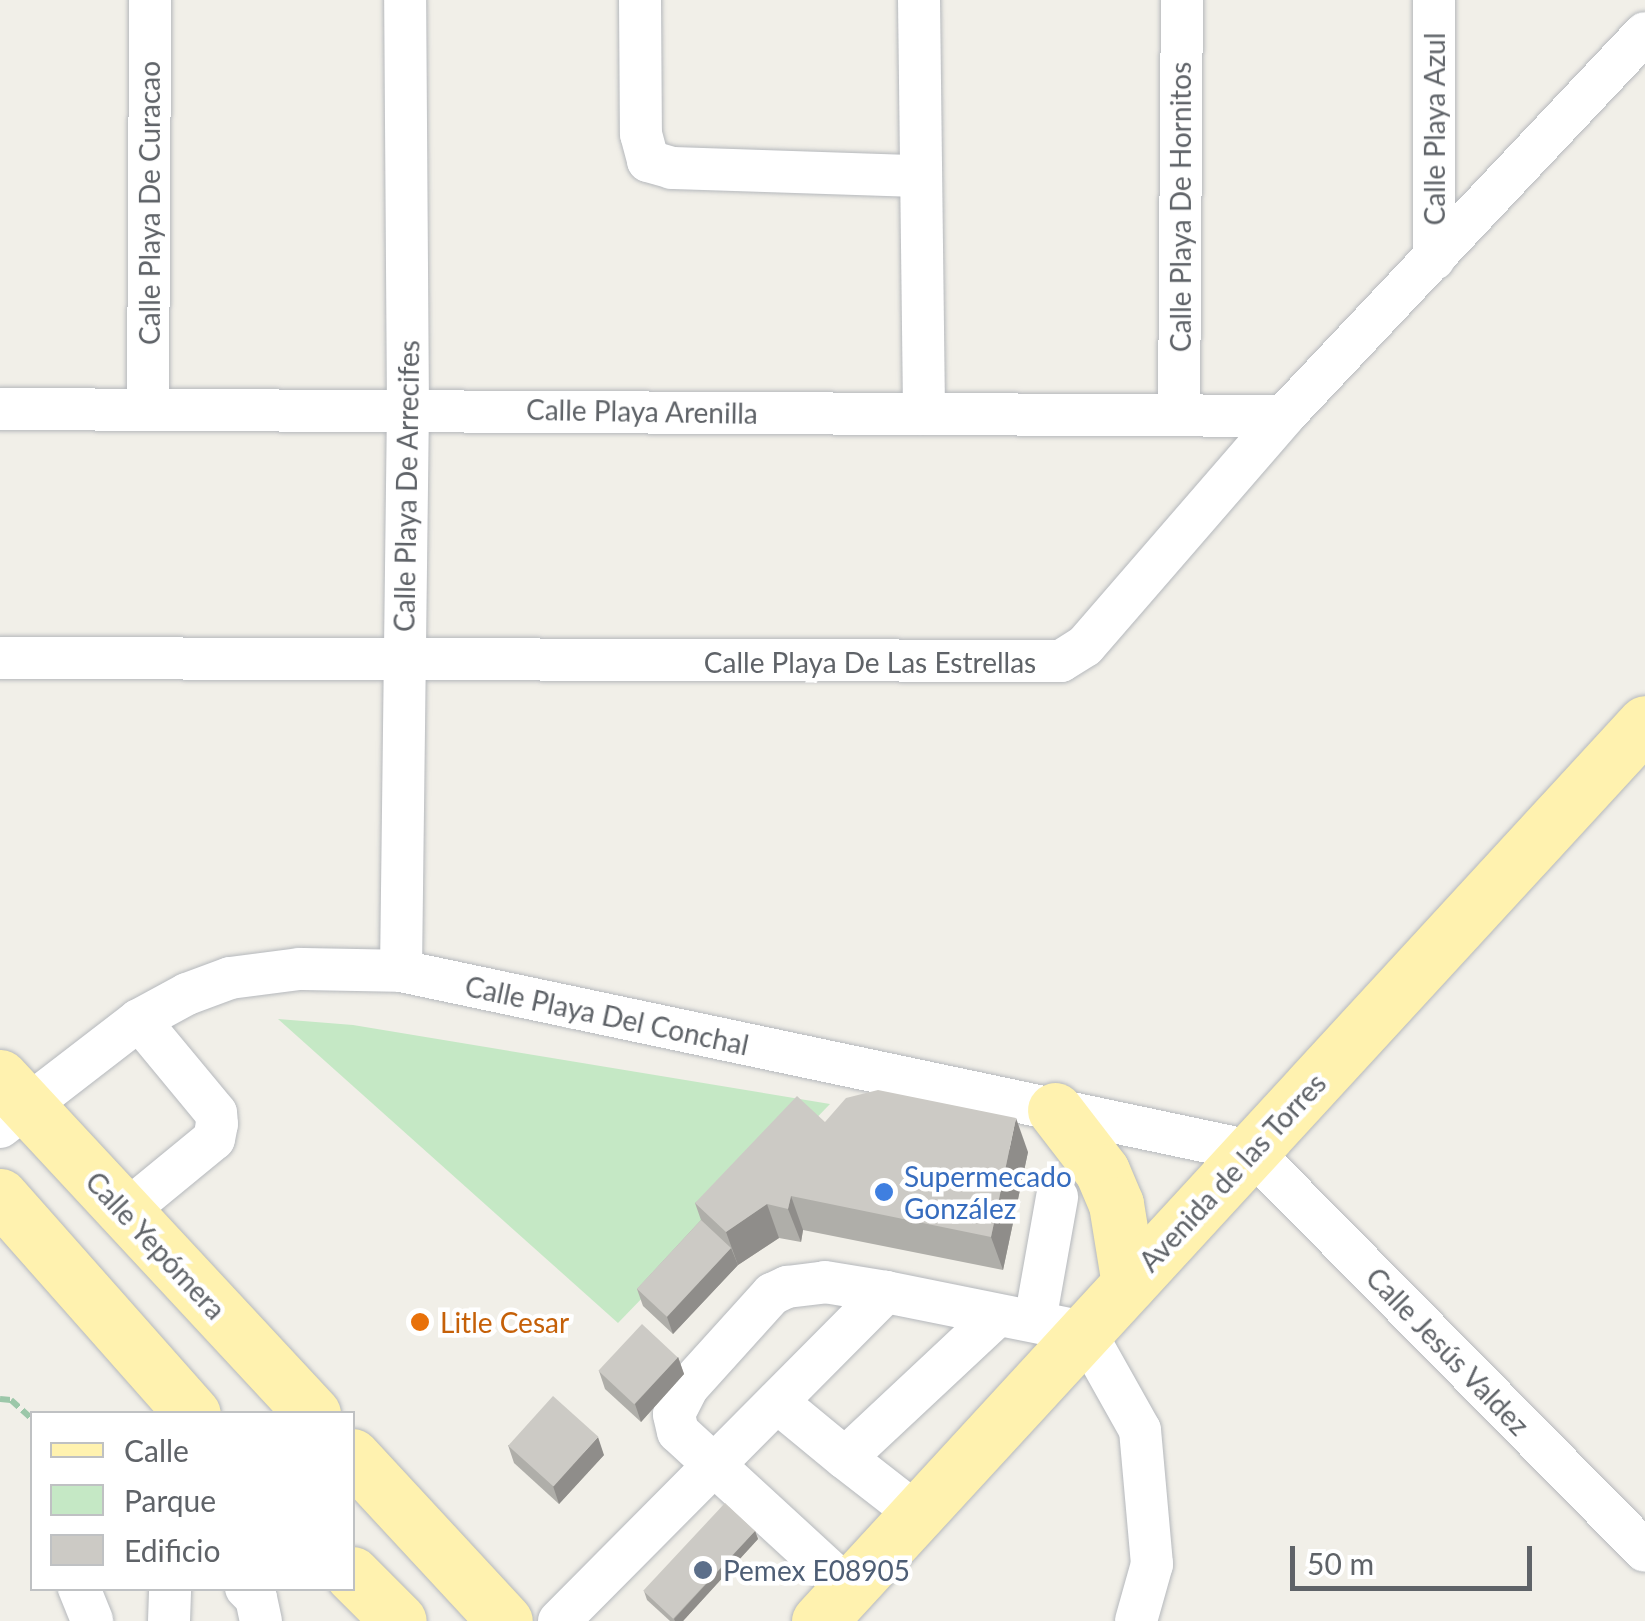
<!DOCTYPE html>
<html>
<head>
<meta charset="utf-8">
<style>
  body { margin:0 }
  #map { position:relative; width:1645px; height:1621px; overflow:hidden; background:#f1efe8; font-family:Lato,sans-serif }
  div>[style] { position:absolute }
  .green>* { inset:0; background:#c5e8c5 }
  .path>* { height:6px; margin-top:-3px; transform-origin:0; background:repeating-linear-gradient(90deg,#9cc7a9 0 10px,transparent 0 15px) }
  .roads { filter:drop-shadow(0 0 2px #b5b8bc) drop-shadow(0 0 2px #b5b8bc) }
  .minor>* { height:42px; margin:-21px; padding:0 21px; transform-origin:21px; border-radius:21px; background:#fff }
  .major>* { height:55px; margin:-27.5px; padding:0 27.5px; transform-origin:27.5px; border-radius:27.5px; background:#fff2af }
  .wall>* { inset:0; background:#afaea9 }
  .shaded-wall>* { inset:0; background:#8f8d8a }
  .building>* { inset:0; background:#cccac5; transform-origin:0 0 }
  .dots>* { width:28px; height:28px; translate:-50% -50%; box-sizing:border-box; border:5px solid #fff; border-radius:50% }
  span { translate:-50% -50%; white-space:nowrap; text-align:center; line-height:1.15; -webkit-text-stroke:9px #fff; paint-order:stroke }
  .street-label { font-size:28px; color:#5f6368 }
  .shop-label { font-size:28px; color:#366cbe }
  .left { translate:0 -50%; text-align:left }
  .food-label { font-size:28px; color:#c56008 }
  .service-label { font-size:28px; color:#4e5e75 }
  .legend { position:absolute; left:30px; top:1411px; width:325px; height:180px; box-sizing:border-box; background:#fff; border:2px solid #bfc1c3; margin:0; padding:12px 18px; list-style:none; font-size:30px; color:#5f6368 }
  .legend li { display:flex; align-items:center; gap:20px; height:50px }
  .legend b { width:50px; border:2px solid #bfc1c3 }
  .scale { position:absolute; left:1290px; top:1546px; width:242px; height:45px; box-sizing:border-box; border:5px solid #5f6368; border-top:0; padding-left:12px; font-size:30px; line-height:35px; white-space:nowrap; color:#5f6368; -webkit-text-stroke:8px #fff; paint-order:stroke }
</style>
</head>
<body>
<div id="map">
  <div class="green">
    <div style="clip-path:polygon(278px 1019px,353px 1025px,830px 1104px,618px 1323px)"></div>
  </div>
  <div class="path">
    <div style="left:0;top:1399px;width:11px;rotate:5deg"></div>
    <div style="left:11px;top:1400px;width:28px;rotate:42deg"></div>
  </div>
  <div class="roads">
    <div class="minor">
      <div style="left:640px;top:0;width:134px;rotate:89.6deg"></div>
      <div style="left:641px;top:134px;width:28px;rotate:75deg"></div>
      <div style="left:648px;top:161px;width:25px;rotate:16deg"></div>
      <div style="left:672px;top:168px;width:247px;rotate:1.9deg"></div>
      <div style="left:919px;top:0;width:414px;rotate:89.3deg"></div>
      <div style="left:1434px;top:259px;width:259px;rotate:-90deg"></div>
      <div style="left:148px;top:407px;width:407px;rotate:-89.7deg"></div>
      <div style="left:0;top:409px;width:1284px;rotate:0.31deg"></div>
      <div style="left:1179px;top:414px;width:414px;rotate:-89.6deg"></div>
      <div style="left:0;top:658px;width:1061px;rotate:0.16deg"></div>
      <div style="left:1061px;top:661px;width:28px;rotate:-32deg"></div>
      <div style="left:1085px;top:646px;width:304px;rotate:-49.1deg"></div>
      <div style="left:1284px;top:416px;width:526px;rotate:-46.69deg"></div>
      <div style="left:401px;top:971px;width:562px;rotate:-89.29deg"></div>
      <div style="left:408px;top:409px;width:409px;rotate:-90.4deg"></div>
      <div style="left:0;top:1127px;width:175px;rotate:-37.6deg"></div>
      <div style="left:139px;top:1020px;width:55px;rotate:-28.4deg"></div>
      <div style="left:187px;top:994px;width:46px;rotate:-20.4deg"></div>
      <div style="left:230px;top:978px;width:70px;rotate:-7.4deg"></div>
      <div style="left:299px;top:969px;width:102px;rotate:1.1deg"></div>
      <div style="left:401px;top:971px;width:869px;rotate:11.96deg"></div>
      <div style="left:1251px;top:1151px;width:561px;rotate:45.43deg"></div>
      <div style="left:125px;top:1212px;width:115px;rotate:-39.4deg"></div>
      <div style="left:214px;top:1139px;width:15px;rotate:-79deg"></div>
      <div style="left:217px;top:1124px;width:11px;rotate:-95deg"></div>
      <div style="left:216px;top:1113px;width:121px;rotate:-129.6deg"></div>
      <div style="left:1035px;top:1321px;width:126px;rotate:-79.9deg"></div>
      <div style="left:777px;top:1402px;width:88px;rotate:39.5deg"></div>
      <div style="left:917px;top:1514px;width:91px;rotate:-142.1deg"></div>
      <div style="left:845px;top:1458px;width:209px;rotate:-43.1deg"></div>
      <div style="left:79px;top:1588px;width:35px;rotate:68deg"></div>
      <div style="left:246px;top:1588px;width:14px;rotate:45deg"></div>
      <div style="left:256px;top:1598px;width:24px;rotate:78deg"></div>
      <div style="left:849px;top:1589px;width:232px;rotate:-137.4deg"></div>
      <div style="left:678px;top:1432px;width:18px;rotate:-103deg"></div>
      <div style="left:674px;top:1414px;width:29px;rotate:-63deg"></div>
      <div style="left:687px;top:1388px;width:127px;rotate:-47.9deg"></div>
      <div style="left:772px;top:1294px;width:17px;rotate:-25deg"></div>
      <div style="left:787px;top:1287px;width:38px;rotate:-7deg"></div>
      <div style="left:825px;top:1282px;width:62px;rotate:9.3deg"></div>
      <div style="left:169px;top:1621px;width:33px;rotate:-88deg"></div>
      <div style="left:559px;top:1621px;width:464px;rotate:-45.2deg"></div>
      <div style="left:886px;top:1292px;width:203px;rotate:11.4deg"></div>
      <div style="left:1085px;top:1332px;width:112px;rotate:60.7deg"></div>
      <div style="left:1140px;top:1430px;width:135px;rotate:84.9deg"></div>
      <div style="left:1152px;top:1564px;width:59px;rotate:105.7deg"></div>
    </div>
    <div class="major">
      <div style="left:0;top:1077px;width:460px;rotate:47.1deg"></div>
      <div style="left:1055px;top:1110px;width:77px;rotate:52.4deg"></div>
      <div style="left:1102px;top:1171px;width:36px;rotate:67deg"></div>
      <div style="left:1116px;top:1204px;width:81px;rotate:80.8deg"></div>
      <div style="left:0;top:1196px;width:291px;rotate:48.5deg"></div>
      <div style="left:352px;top:1456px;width:225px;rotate:47.2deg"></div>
      <div style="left:352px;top:1574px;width:66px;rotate:45deg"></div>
      <div style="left:819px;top:1621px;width:1220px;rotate:-47.39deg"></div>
    </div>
  </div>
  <div class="wall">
    <div style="clip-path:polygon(825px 1122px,1028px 1152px,1003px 1270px,803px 1230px,801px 1242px,779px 1238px,738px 1265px,673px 1334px,643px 1306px,637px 1289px,701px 1220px,695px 1203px)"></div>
    <div style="clip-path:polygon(678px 1357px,684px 1374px,641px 1422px,605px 1389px,599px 1371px)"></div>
    <div style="clip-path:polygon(508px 1445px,604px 1455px,559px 1504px,514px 1463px)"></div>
    <div style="clip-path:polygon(755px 1531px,758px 1539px,683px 1621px,670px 1621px,647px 1600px,644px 1591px)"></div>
  </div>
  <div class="shaded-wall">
    <div style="clip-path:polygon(1016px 1118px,1028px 1152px,1003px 1270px,991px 1237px)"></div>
    <div style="clip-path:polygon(791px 1196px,803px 1230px,801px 1242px,788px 1209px)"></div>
    <div style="clip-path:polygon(767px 1204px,779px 1238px,738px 1265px,726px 1232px)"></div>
    <div style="clip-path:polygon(731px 1248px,738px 1265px,673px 1334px,667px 1317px)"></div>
    <div style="clip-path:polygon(678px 1357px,684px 1374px,641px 1422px,635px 1404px)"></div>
    <div style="clip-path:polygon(598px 1437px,604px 1455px,559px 1504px,553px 1486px)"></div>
    <div style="clip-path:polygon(755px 1531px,758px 1539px,683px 1621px,675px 1621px,674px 1619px)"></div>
  </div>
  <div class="building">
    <div style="clip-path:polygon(878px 1090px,1016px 1118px,991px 1237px,791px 1196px,788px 1209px,767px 1204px,726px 1232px,695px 1203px,797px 1096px,825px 1122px,846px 1098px)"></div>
    <div style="left:701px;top:1220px;width:41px;height:94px;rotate:43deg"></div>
    <div style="left:642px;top:1324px;width:49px;height:64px;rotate:43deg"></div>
    <div style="left:553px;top:1396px;width:61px;height:67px;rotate:42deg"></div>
    <div style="left:725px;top:1503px;width:41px;height:120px;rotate:43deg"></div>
  </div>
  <div class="dots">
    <div style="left:884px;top:1192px;background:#3f7fe0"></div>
    <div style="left:420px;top:1322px;background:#e8710a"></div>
    <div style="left:703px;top:1570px;background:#5c6f8a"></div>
  </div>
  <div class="street-label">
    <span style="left:1434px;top:129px;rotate:-90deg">Calle Playa Azul</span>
    <span style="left:149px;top:203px;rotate:-90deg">Calle Playa De Curacao</span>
    <span style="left:1180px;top:207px;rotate:-90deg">Calle Playa De Hornitos</span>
    <span style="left:642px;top:411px;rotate:1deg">Calle Playa Arenilla</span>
    <span style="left:406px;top:486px;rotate:-89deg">Calle Playa De Arrecifes</span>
    <span style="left:870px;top:662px">Calle Playa De Las Estrellas</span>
    <span style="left:607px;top:1015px;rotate:12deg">Calle Playa Del Conchal</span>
    <span style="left:1232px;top:1172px;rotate:-47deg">Avenida de las Torres</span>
    <span style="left:156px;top:1245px;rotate:47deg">Calle Yepómera</span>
    <span style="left:1448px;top:1351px;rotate:46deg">Calle Jesús Valdez</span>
  </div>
  <div class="shop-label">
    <span class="left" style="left:904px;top:1192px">Supermecado<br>González</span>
  </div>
  <div class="food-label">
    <span class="left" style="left:440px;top:1322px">Litle Cesar</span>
  </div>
  <div class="service-label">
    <span class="left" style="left:723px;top:1570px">Pemex E08905</span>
  </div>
  <ul class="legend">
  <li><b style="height:12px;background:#fff2af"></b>Calle</li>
  <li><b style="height:28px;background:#c5e8c5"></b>Parque</li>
  <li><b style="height:28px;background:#cccac5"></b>Edificio</li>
  </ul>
  <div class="scale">50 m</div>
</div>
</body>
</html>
